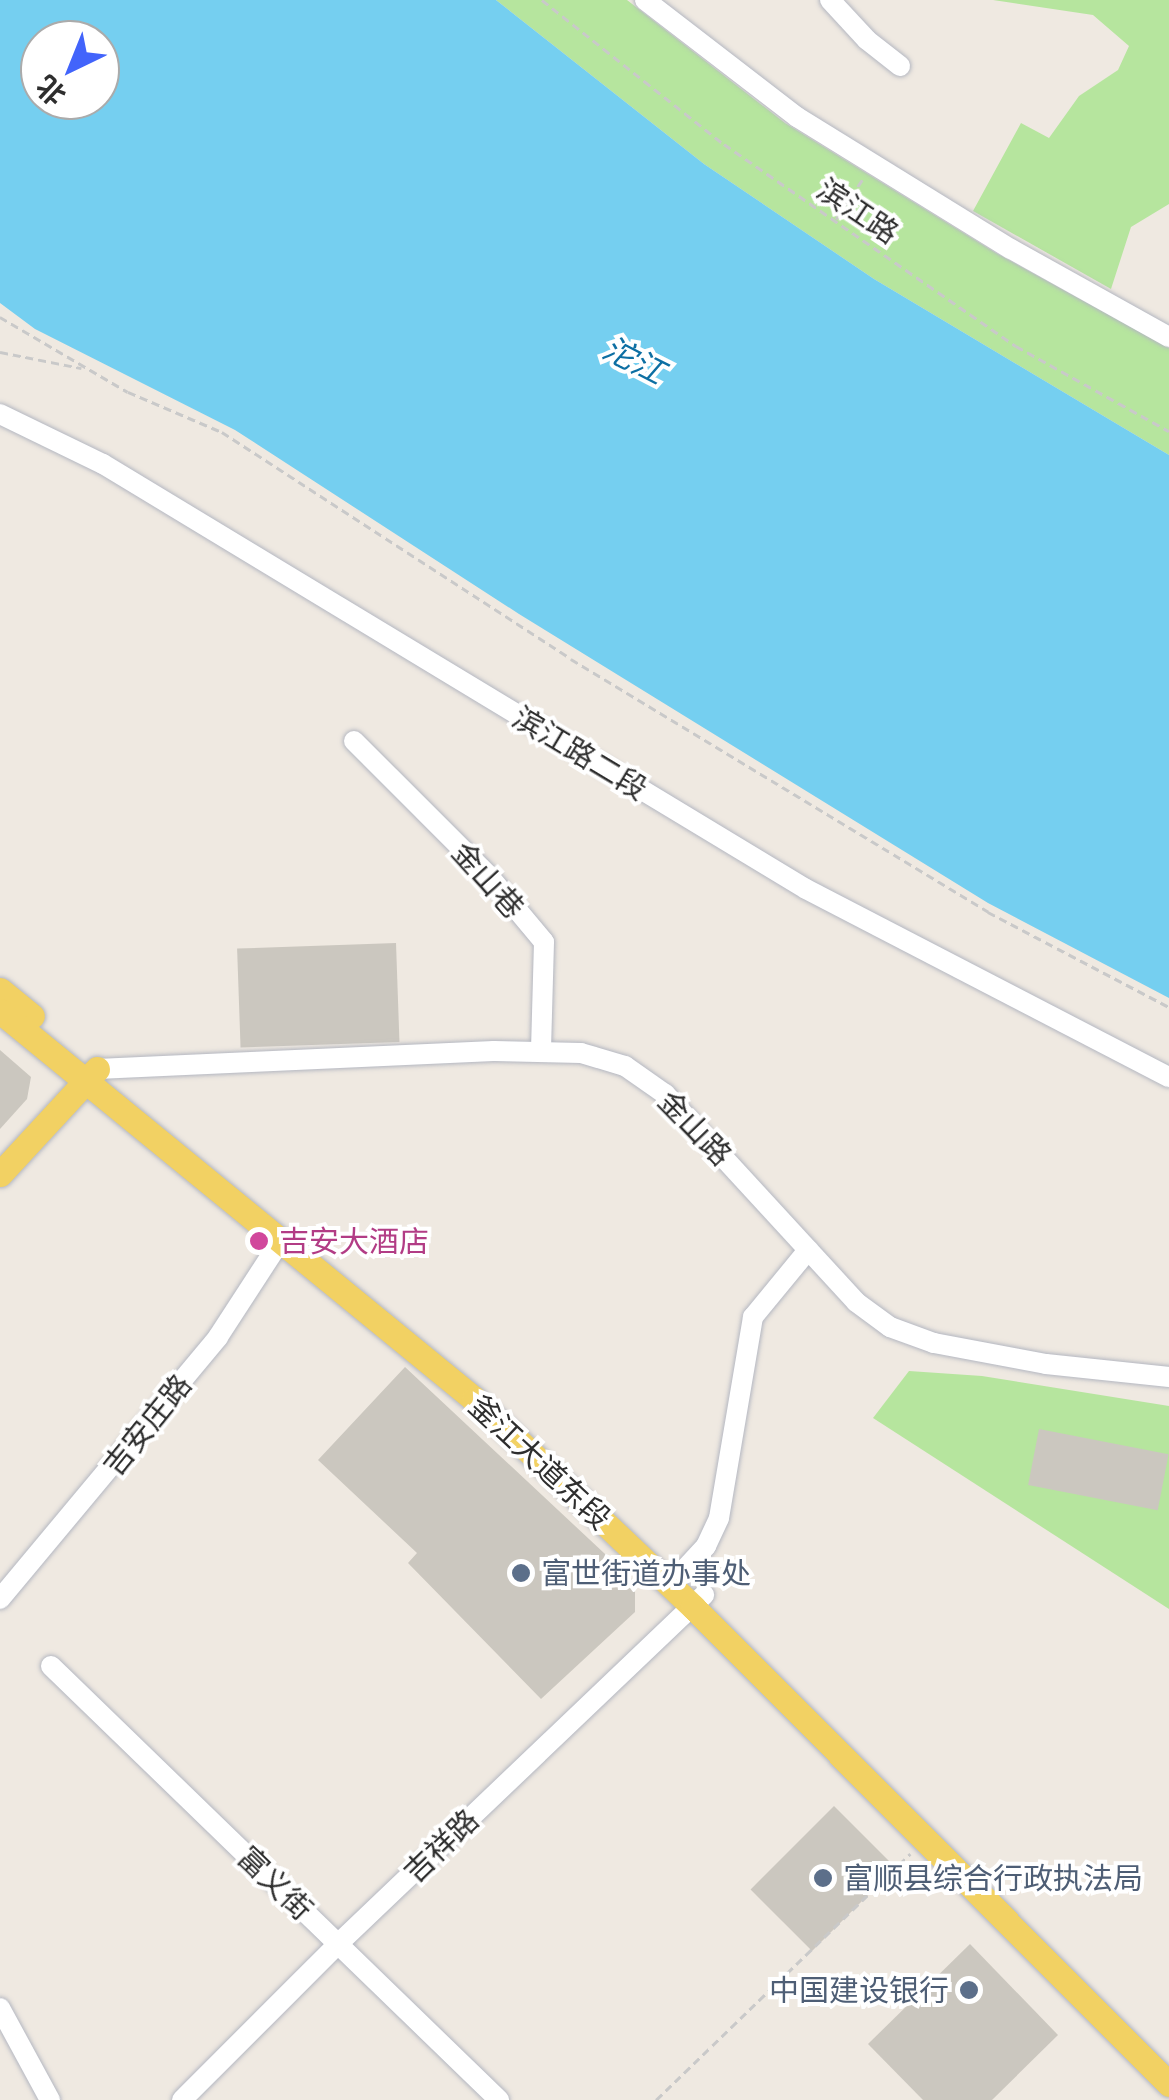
<!DOCTYPE html>
<html>
<head>
<meta charset="utf-8">
<style>
  body { margin:0 }
  #map { position:relative; width:1169px; height:2100px; overflow:hidden; background:#efe9e1; font-family:"IBM Plex Sans","Noto Sans SC",sans-serif }
  div>[style] { position:absolute }
  .green>* { inset:0; background:#b6e59e }
  .water>* { inset:0; background:#75cff0 }
  .building>* { inset:0; background:#cbc7bf; transform-origin:0 0 }
  .path>* { height:2.5px; margin-top:-1.25px; transform-origin:0; background:repeating-linear-gradient(90deg,#c9c9c9 0 8px,transparent 0 13px) }
  .roads { filter:drop-shadow(0 0 2px #b4b7c1) drop-shadow(0 0 2px #b4b7c1) }
  .minor>* { height:20px; margin:-10px; padding:0 10px; transform-origin:10px; border-radius:10px; background:#fff }
  .major>* { height:25px; margin:-12.5px; padding:0 12.5px; transform-origin:12.5px; border-radius:12.5px; background:#f2d163 }
  .dots>* { width:28px; height:28px; translate:-50% -50%; box-sizing:border-box; border:5px solid #fff; border-radius:50% }
  span { translate:-50% -50%; white-space:nowrap; text-align:center; line-height:1.15; -webkit-text-stroke:8px #fff; paint-order:stroke }
  .street-label { font-size:30px; color:#2e2e2e }
  .hotel-label { font-size:30px; color:#b23c85 }
  .left { translate:0 -50%; text-align:left }
  .service-label { font-size:30px; color:#4e5e75 }
  .right { translate:-100% -50%; text-align:right }
  .water-label { font-size:32px; color:#0d6fa3; font-style:italic }
  .north { position:absolute; left:20px; top:20px; width:100px; height:100px; box-sizing:border-box; background:#fff; border:2px solid #ababab; border-radius:50%; rotate:223deg; font-size:28px; font-weight:700; line-height:40px; text-align:center; color:#2e2e2e }
  .north::after { content:''; display:block; margin:auto; width:35px; height:45px; background:#4264fb; clip-path:polygon(50% 0,100% 100%,50% 72%,0 100%) }
</style>
</head>
<body>
<div id="map">
  <div class="green">
    <div style="clip-path:polygon(496px 0,627px 0,785px 123px,996px 253px,1169px 348px,1169px 455px,874px 279px,704px 164px)"></div>
    <div style="clip-path:polygon(993px 0,1169px 0,1169px 204px,1131px 227px,1111px 289px,973px 211px,1021px 123px,1049px 138px,1079px 96px,1118px 70px,1129px 46px,1093px 15px)"></div>
    <div style="clip-path:polygon(909px 1371px,982px 1376px,1169px 1406px,1169px 1609px,873px 1418px)"></div>
  </div>
  <div class="water">
    <div style="clip-path:polygon(evenodd,0 0,496px 0,704px 164px,874px 279px,1169px 455px,1169px 998px,988px 903px,519px 614px,235px 430px,35px 329px,0 303px,0 0,40px 40px,100px 40px,100px 100px,40px 100px,40px 40px)"></div>
  </div>
  <div class="building">
    <div style="left:396px;top:943px;width:99px;height:159px;rotate:88deg"></div>
    <div style="clip-path:polygon(0 1050px,31px 1077px,27px 1099px,0 1129px)"></div>
    <div style="clip-path:polygon(405px 1367px,635px 1582px,635px 1612px,541px 1699px,408px 1563px,417px 1553px,318px 1460px)"></div>
    <div style="left:1039px;top:1429px;width:132px;height:57px;rotate:11deg"></div>
    <div style="left:834px;top:1806px;width:87px;height:118px;rotate:45deg"></div>
    <div style="clip-path:polygon(970px 1944px,1058px 2035px,992px 2100px,923px 2100px,868px 2044px)"></div>
  </div>
  <div class="path">
    <div style="left:542px;top:0;width:232px;rotate:38.4deg"></div>
    <div style="left:724px;top:144px;width:355px;rotate:34.7deg"></div>
    <div style="left:1016px;top:346px;width:175px;rotate:29.1deg"></div>
    <div style="left:836px;top:219px;width:47px;rotate:-56.3deg"></div>
    <div style="left:0;top:317px;width:148px;rotate:30.4deg"></div>
    <div style="left:128px;top:392px;width:102px;rotate:23.1deg"></div>
    <div style="left:222px;top:432px;width:416px;rotate:33deg"></div>
    <div style="left:571px;top:659px;width:488px;rotate:31.2deg"></div>
    <div style="left:988px;top:912px;width:204px;rotate:27.7deg"></div>
    <div style="left:0;top:352px;width:83px;rotate:11.2deg"></div>
    <div style="left:656px;top:2100px;width:354px;rotate:-44.1deg"></div>
  </div>
  <div class="roads">
    <div class="minor">
      <div style="left:645px;top:0;width:192px;rotate:37.6deg"></div>
      <div style="left:797px;top:117px;width:251px;rotate:31.7deg"></div>
      <div style="left:1011px;top:249px;width:181px;rotate:29.1deg"></div>
      <div style="left:830px;top:0;width:54px;rotate:47.2deg"></div>
      <div style="left:867px;top:40px;width:42px;rotate:38.2deg"></div>
      <div style="left:0;top:414px;width:114px;rotate:25.9deg"></div>
      <div style="left:103px;top:464px;width:821px;rotate:31.16deg"></div>
      <div style="left:806px;top:889px;width:409px;rotate:27.4deg"></div>
      <div style="left:354px;top:741px;width:190px;rotate:45deg"></div>
      <div style="left:488px;top:875px;width:87px;rotate:50.1deg"></div>
      <div style="left:544px;top:942px;width:110px;rotate:91.6deg"></div>
      <div style="left:97px;top:1069px;width:397px;rotate:-2.6deg"></div>
      <div style="left:494px;top:1051px;width:87px;rotate:1.3deg"></div>
      <div style="left:581px;top:1053px;width:46px;rotate:16.5deg"></div>
      <div style="left:625px;top:1066px;width:49px;rotate:35deg"></div>
      <div style="left:665px;top:1094px;width:282px;rotate:47.4deg"></div>
      <div style="left:856px;top:1302px;width:42px;rotate:36.3deg"></div>
      <div style="left:890px;top:1327px;width:47px;rotate:20deg"></div>
      <div style="left:934px;top:1343px;width:114px;rotate:10.6deg"></div>
      <div style="left:1046px;top:1364px;width:124px;rotate:6deg"></div>
      <div style="left:681px;top:1573px;width:37px;rotate:-47deg"></div>
      <div style="left:706px;top:1546px;width:31px;rotate:-65deg"></div>
      <div style="left:719px;top:1518px;width:204px;rotate:-80.4deg"></div>
      <div style="left:753px;top:1317px;width:87px;rotate:-50.6deg"></div>
      <div style="left:0;top:1599px;width:341px;rotate:-50.2deg"></div>
      <div style="left:218px;top:1337px;width:116px;rotate:-57deg"></div>
      <div style="left:51px;top:1666px;width:624px;rotate:44.09deg"></div>
      <div style="left:0;top:2008px;width:105px;rotate:61.5deg"></div>
      <div style="left:182px;top:2100px;width:221px;rotate:-45deg"></div>
      <div style="left:338px;top:1944px;width:506px;rotate:-43.64deg"></div>
    </div>
    <div class="major">
      <div style="left:0;top:990px;width:41px;rotate:39.1deg"></div>
      <div style="left:0;top:1011px;width:613px;rotate:39.3deg"></div>
      <div style="left:474px;top:1399px;width:302px;rotate:43.5deg"></div>
      <div style="left:693px;top:1607px;width:674px;rotate:45.06deg"></div>
      <div style="left:0;top:1174px;width:143px;rotate:-47.3deg"></div>
    </div>
  </div>
  <div class="dots">
    <div style="left:259px;top:1241px;background:#d1479c"></div>
    <div style="left:521px;top:1573px;background:#5c6f8a"></div>
    <div style="left:823px;top:1878px;background:#5c6f8a"></div>
    <div style="left:969px;top:1990px;background:#5c6f8a"></div>
  </div>
  <div class="street-label">
    <span style="left:858px;top:211px;rotate:34deg">滨江路</span>
    <span style="left:580px;top:753px;rotate:31deg">滨江路二段</span>
    <span style="left:488px;top:880px;rotate:48deg">金山巷</span>
    <span style="left:695px;top:1128px;rotate:46deg">金山路</span>
    <span style="left:147px;top:1425px;rotate:-51deg">吉安庄路</span>
    <span style="left:540px;top:1462px;rotate:43deg">釜江大道东段</span>
    <span style="left:441px;top:1846px;rotate:-44deg">吉祥路</span>
    <span style="left:275px;top:1883px;rotate:44deg">富义街</span>
  </div>
  <div class="hotel-label">
    <span class="left" style="left:279px;top:1241px">吉安大酒店</span>
  </div>
  <div class="service-label">
    <span class="left" style="left:541px;top:1573px">富世街道办事处</span>
    <span class="left" style="left:843px;top:1878px">富顺县综合行政执法局</span>
    <span class="right" style="left:949px;top:1990px">中国建设银行</span>
  </div>
  <div class="water-label">
    <span style="left:634px;top:360px;rotate:27deg">沱江</span>
  </div>
  <div class="north">北</div>
</div>
</body>
</html>
